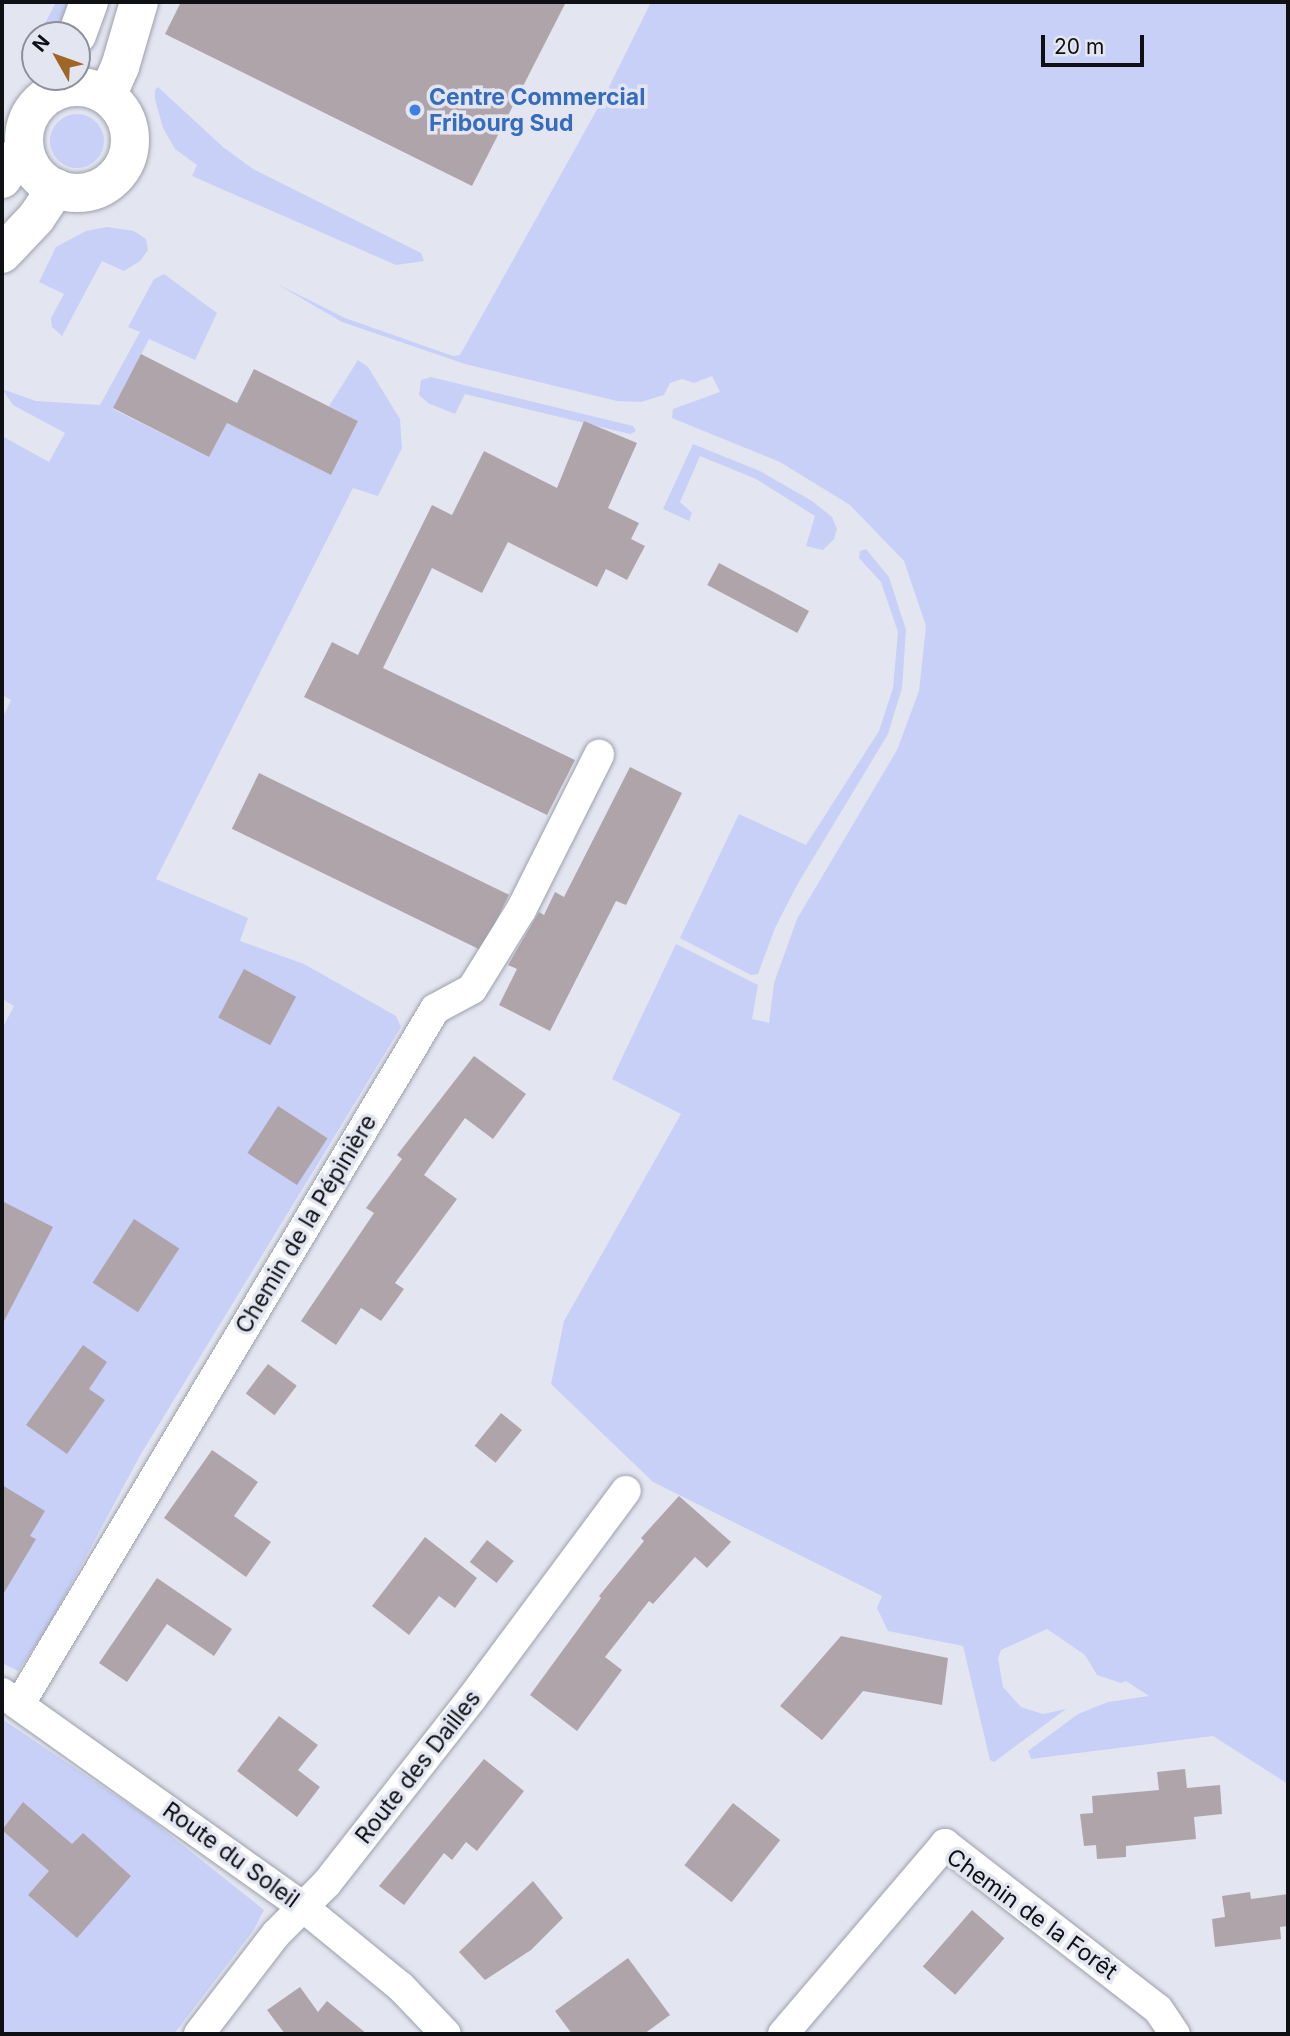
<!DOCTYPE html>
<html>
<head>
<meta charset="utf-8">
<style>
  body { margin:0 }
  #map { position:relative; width:1290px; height:2036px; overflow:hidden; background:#e3e6f1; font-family:Inter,sans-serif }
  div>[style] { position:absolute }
  .green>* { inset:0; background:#c8d0f7 }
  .round { border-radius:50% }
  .building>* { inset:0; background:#b0a4ab; transform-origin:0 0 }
  .roads { filter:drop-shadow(0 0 2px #9da0ab) drop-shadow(0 0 2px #9da0ab) }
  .minor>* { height:30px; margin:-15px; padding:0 15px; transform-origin:15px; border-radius:15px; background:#fff }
  .secondary>* { height:38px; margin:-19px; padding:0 19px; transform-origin:19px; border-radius:19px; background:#fff }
  .secondary>.ring { margin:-19px; padding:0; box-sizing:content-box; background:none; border:38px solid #fff; border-radius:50% }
  .dots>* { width:19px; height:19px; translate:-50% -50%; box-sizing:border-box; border:4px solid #e3e6f1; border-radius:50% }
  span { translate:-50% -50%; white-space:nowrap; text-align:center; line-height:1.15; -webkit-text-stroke:7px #e3e6f1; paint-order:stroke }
  .shop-label { font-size:23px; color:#366cbe; font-weight:700 }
  .left { translate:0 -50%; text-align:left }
  .street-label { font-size:23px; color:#0f1014 }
  .frame { position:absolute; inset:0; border:4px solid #0f1014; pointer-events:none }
  .north { position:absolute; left:21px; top:21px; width:70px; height:70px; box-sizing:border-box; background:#e3e6f1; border:2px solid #8e9099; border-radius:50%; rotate:310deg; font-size:19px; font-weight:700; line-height:28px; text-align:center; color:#0f1014 }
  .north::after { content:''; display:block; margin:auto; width:24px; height:32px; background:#a06625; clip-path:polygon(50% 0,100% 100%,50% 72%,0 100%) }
  .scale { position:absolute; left:1041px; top:35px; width:103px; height:32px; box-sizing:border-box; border:4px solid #0f1014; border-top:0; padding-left:9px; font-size:21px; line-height:24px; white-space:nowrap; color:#0f1014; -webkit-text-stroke:5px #e3e6f1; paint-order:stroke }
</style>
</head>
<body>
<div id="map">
  <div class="green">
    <div style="clip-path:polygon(56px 2px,68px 2px,56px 35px,39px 35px)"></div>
    <div style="clip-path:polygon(651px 2px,1288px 2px,1288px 1784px,1213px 1736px,1031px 1759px,1028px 1751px,1078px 1714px,1108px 1702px,1149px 1696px,1126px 1681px,1121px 1683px,1097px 1675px,1085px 1655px,1047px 1629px,1001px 1650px,998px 1658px,1003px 1687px,1021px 1707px,1043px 1714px,1066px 1709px,994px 1762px,990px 1760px,963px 1646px,888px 1631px,877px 1608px,882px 1596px,653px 1482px,551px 1384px,564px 1321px,681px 1114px,612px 1079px,676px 944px,758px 985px,752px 1019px,769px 1023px,774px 983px,797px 919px,897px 750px,919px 691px,926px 626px,904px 561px,850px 505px,780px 462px,672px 418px,673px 409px,720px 392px,712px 376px,694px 383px,682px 379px,670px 383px,664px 395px,641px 402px,617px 401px,465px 364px,342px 322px,277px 284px,345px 318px,453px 356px,460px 355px,604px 97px)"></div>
    <div style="clip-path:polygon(158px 87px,223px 147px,253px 169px,421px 253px,424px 261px,396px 265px,192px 176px,197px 165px,175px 149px,163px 128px,155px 99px,155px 90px)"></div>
    <div class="round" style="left:50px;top:114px;width:54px;height:54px"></div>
    <div style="clip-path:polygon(107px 227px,134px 231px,146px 239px,148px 250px,140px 261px,124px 271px,102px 261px,62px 336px,52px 327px,51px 318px,64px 294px,39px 282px,56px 247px,86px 231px)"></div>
    <div style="clip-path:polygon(164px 274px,217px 313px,195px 360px,149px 339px,113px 409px,209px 457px,227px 423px,331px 475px,358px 421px,329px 406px,358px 360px,368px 367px,400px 419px,402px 448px,378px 496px,353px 488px,156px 879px,248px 918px,240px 941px,304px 964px,396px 1016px,401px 1027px,141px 1454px,48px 1627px,18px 1671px,2px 1663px,2px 1029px,14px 1006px,2px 999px,2px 719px,11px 700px,2px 695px,2px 436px,49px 462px,65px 433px,13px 405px,2px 389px,36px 401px,100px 405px,140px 332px,128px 327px,154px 279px)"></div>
    <div style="clip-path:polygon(431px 377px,633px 426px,636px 431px,630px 434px,465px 394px,455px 414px,428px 403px,419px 395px,421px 380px)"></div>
    <div style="clip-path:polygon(693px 444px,760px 471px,812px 501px,832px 517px,837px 529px,834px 539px,823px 550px,806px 546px,815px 516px,756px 479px,700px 456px,680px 502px,692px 513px,689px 521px,663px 509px)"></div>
    <div style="clip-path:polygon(866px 549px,889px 577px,906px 630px,902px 688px,888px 734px,797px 885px,775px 928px,758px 974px,751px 975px,680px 938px,739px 814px,806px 845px,879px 731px,893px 688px,898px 632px,881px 582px,859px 558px,860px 551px)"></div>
    <div style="clip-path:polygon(2px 1719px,145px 1815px,264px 1910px,253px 1931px,174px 2034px,2px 2034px)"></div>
  </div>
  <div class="building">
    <div style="clip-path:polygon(181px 2px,566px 2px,472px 186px,165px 34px)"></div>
    <div style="clip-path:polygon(141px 354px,237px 403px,254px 369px,358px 421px,331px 475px,227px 423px,209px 457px,113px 408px)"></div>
    <div style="clip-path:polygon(584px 421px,637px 443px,608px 508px,639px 523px,631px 539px,645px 546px,627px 580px,606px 569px,597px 587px,508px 542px,482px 593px,432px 568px,383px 668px,575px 760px,547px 815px,304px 697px,332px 642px,358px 655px,432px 505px,452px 515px,484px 451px,557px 488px)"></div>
    <div style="left:719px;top:563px;width:102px;height:25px;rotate:28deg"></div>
    <div style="clip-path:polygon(630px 767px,682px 793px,626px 905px,616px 901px,550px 1031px,499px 1005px,517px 969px,508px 965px,539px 912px,544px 915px,555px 892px,564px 897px)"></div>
    <div style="left:259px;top:773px;width:278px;height:62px;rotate:26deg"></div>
    <div style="left:244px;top:969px;width:59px;height:55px;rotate:28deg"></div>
    <div style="clip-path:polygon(474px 1056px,526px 1094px,493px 1139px,465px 1118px,424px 1175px,457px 1199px,395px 1283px,404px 1289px,381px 1321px,361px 1308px,336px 1345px,301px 1321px,374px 1213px,366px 1208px,402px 1159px,397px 1155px)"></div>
    <div style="left:278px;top:1106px;width:59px;height:56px;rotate:33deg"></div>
    <div style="clip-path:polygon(2px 1201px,53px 1227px,2px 1325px)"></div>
    <div style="left:134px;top:1219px;width:54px;height:76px;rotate:33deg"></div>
    <div style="clip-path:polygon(83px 1345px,107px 1362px,89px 1389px,105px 1400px,67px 1454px,26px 1425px)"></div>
    <div style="left:268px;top:1364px;width:36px;height:37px;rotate:37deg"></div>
    <div style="left:501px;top:1413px;width:27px;height:42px;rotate:39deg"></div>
    <div style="clip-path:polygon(212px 1450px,258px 1482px,234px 1516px,271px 1542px,246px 1577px,164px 1518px)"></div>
    <div style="clip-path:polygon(2px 1485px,45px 1511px,30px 1536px,36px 1539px,2px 1596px)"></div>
    <div style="clip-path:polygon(679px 1496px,731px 1542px,707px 1568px,695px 1557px,653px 1604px,649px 1601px,605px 1657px,622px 1670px,577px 1731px,530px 1695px,601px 1598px,599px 1596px,644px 1541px,641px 1538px)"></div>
    <div style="clip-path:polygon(425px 1537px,477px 1578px,455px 1608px,439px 1596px,409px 1635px,372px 1606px)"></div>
    <div style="left:487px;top:1540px;width:34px;height:28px;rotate:38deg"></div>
    <div style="clip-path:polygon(157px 1578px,232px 1629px,214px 1656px,167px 1624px,127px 1682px,99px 1663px)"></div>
    <div style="clip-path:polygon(841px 1636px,948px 1658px,942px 1705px,863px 1691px,822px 1740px,780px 1706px)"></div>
    <div style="clip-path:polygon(279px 1716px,318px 1745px,298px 1770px,320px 1787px,297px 1817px,237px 1771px)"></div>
    <div style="clip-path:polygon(484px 1759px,524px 1791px,477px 1851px,466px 1842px,452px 1860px,444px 1853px,404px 1905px,379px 1886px)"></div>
    <div style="clip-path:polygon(1185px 1769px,1187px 1788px,1220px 1785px,1222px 1814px,1194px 1817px,1196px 1839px,1126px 1846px,1126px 1857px,1097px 1859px,1096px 1845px,1084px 1846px,1080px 1814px,1093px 1813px,1092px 1796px,1159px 1790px,1157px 1772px)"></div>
    <div style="clip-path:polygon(23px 1802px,72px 1844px,83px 1833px,131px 1876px,77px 1938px,28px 1895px,49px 1871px,2px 1830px)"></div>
    <div style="left:733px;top:1803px;width:60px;height:79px;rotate:38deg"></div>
    <div style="clip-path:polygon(533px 1881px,563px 1918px,531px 1950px,485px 1980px,459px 1952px)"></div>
    <div style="clip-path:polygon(1250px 1892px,1251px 1899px,1288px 1894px,1288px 1926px,1280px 1927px,1281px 1939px,1215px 1947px,1212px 1919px,1225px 1917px,1222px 1896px)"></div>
    <div style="left:972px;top:1910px;width:43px;height:75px;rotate:41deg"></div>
    <div style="clip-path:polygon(628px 1958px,670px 2015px,644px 2034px,572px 2034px,555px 2011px)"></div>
    <div style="clip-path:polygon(300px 1987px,318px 2012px,327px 2001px,367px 2034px,285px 2034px,267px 2010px)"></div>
  </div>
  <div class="roads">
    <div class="minor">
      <div style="left:2px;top:1693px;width:369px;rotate:35.4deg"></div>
      <div style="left:303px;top:1907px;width:125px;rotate:39.2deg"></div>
      <div style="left:400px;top:1986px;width:66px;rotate:46.2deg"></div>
      <div style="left:19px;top:1705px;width:811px;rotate:-59.13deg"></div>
      <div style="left:435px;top:1009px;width:42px;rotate:-28.4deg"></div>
      <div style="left:472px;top:989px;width:93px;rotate:-58.2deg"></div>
      <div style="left:521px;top:910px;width:174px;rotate:-63.3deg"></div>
      <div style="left:199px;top:2034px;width:126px;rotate:-52.4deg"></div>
      <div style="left:276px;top:1934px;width:72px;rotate:-45deg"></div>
      <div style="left:327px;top:1883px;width:235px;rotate:-51.9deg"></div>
      <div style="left:472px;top:1698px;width:258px;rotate:-53.4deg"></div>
      <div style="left:783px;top:2034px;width:250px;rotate:-49.5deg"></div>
      <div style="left:945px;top:1844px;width:269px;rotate:37.8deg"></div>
      <div style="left:1158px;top:2009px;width:30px;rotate:56deg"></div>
    </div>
    <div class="secondary">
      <div style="left:77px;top:35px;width:35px;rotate:-70deg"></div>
      <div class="ring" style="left:24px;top:87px;width:68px;height:68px"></div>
      <div style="left:107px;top:96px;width:32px;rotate:-66deg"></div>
      <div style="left:120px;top:67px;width:68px;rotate:-73.7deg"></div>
      <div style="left:2px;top:179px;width:39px;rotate:-55deg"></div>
      <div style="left:2px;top:254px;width:50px;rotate:-46.6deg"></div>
      <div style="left:36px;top:218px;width:36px;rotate:-56deg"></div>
    </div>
  </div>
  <div class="dots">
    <div style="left:415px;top:110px;background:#3f7fe0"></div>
  </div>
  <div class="shop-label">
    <span class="left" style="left:429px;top:110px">Centre Commercial<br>Fribourg Sud</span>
  </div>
  <div class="street-label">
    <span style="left:306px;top:1224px;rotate:-59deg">Chemin de la Pépinière</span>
    <span style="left:418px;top:1767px;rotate:-52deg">Route des Dailles</span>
    <span style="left:231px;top:1855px;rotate:36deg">Route du Soleil</span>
    <span style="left:1032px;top:1914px;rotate:36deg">Chemin de la Forêt</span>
  </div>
  <div class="frame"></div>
  <div class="north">N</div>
  <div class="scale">20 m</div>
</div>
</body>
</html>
